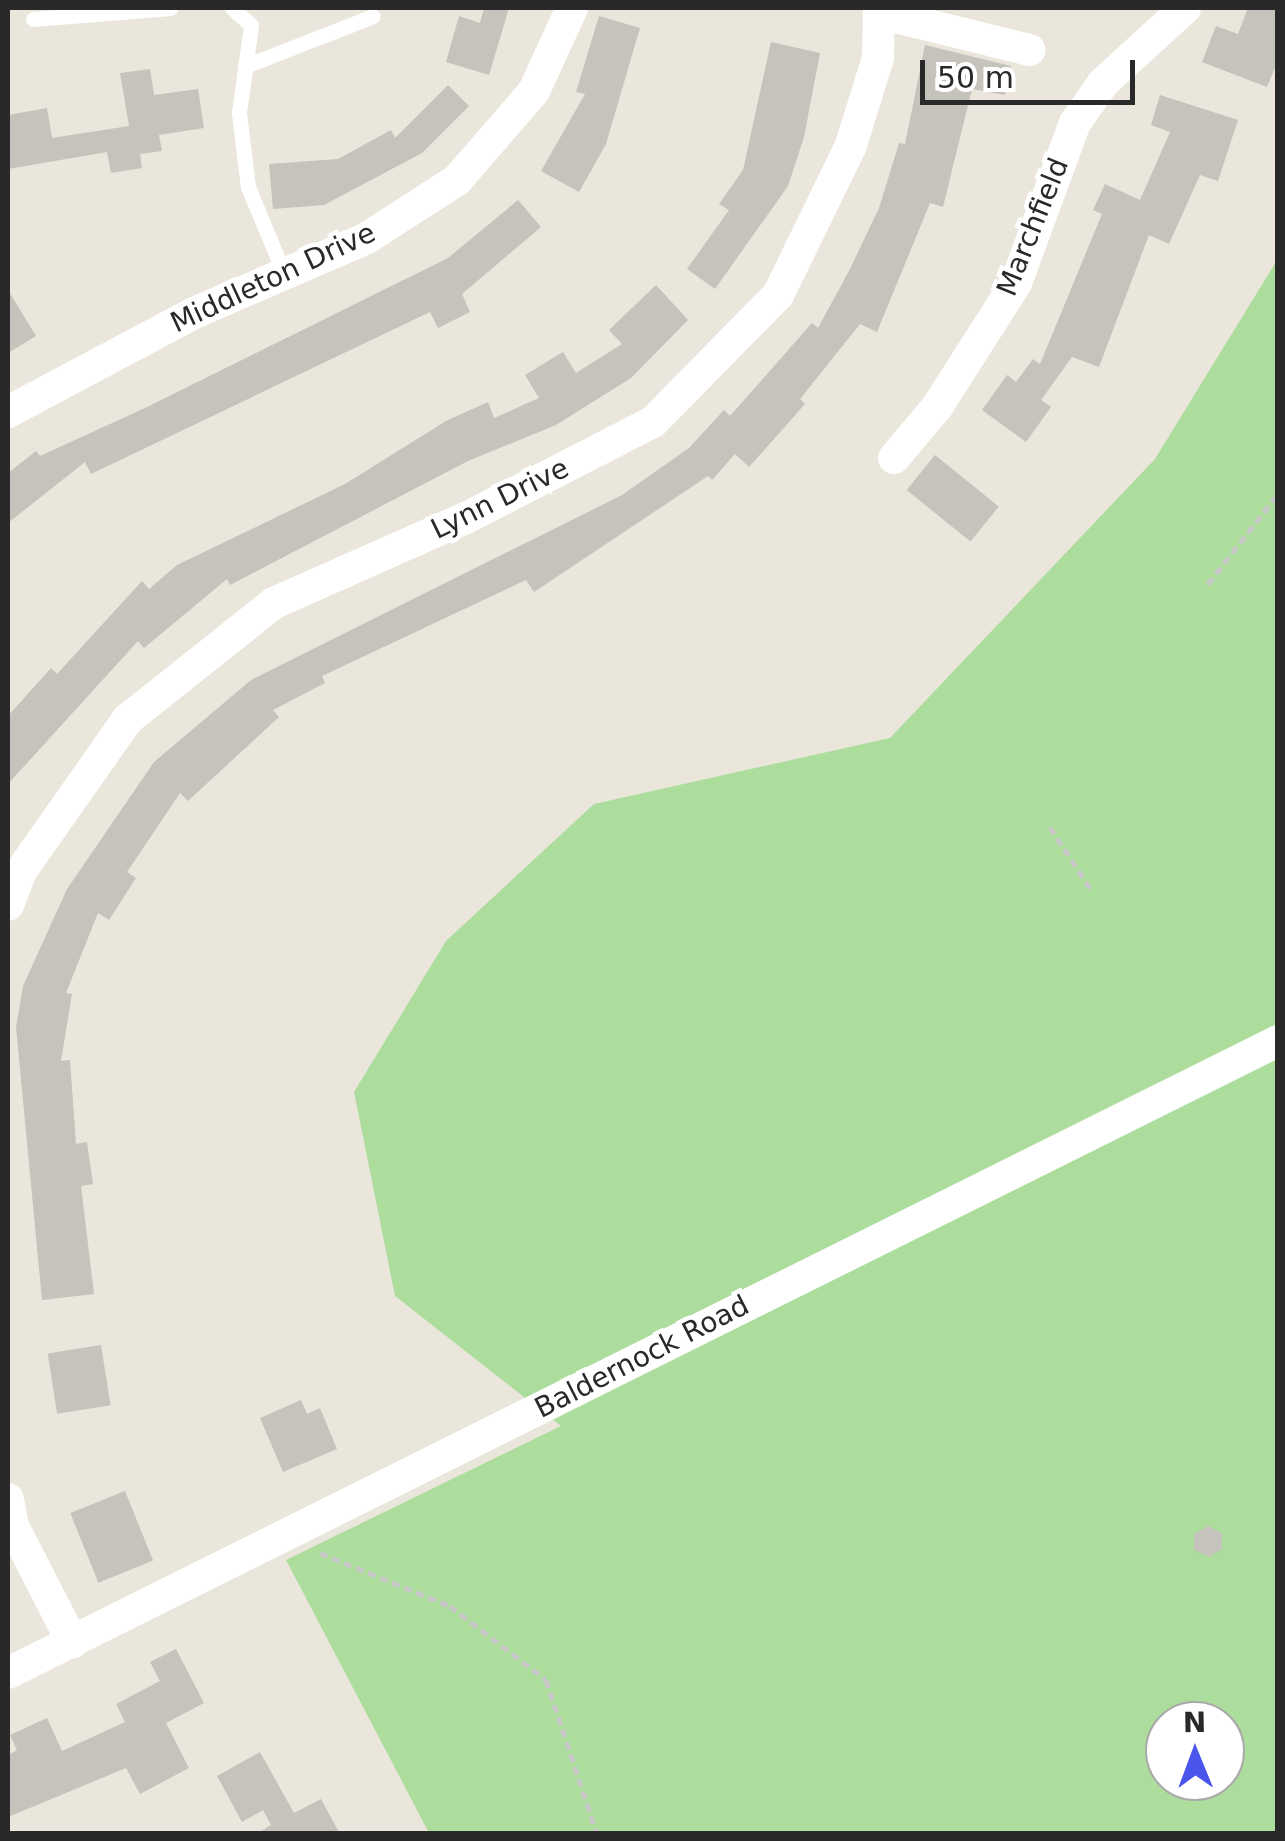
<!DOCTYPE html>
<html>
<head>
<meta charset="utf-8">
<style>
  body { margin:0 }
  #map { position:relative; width:1285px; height:1841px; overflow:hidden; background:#eae6dc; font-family:"DejaVu Sans",sans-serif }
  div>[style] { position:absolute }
  .green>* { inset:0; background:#acdd9d }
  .building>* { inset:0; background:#c6c2bc; transform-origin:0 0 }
  .path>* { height:5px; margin-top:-2.5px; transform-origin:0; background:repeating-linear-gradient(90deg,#c7c7c7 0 8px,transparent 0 13px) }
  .service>* { height:15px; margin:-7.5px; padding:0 7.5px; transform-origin:7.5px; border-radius:7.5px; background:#fff }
  .minor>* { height:32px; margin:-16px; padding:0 16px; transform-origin:16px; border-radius:16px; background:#fff }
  span { translate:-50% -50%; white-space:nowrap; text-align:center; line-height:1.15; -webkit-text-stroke:9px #fff; paint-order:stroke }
  .street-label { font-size:28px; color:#292929 }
  .frame { position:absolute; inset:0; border:10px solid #292929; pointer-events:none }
  .north { position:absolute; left:1145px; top:1701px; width:100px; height:100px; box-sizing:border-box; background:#fff; border:2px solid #a9a9a9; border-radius:50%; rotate:359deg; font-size:28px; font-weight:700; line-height:40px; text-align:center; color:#292929 }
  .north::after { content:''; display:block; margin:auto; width:35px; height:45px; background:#4955eb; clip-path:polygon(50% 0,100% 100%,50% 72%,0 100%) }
  .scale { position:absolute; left:920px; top:60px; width:215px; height:45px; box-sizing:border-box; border:5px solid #292929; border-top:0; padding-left:12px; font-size:30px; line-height:35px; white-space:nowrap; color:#292929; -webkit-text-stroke:8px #fff; paint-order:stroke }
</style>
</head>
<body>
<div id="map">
  <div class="green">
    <div style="clip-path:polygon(evenodd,1277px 260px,1277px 1833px,429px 1833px,286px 1560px,561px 1426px,395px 1296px,354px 1092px,446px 941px,594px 804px,890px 738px,1155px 459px,1277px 260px,1165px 1721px,1225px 1721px,1225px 1781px,1165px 1781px,1165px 1721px)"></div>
  </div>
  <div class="building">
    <div style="clip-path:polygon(484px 8px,509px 8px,489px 75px,446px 62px,459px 16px,480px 23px)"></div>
    <div style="clip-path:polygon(1248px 8px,1278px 8px,1278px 60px,1267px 87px,1202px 62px,1216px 26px,1238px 34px)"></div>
    <div style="clip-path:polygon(599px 16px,640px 28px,606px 144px,579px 192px,541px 171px,585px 94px,576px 92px)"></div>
    <div style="clip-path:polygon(771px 42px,820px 53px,804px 137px,788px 186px,715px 289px,687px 269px,729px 210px,719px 204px,743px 170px)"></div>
    <div style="clip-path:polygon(925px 45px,1011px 66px,1005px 95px,972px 89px,943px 207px,930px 203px,877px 332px,860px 324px,800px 399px,805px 404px,749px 467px,735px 454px,712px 480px,708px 476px,534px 592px,526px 580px,322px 676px,325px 683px,273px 710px,279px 717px,188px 801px,180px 793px,127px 872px,136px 878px,109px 920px,98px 913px,66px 993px,72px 994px,61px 1061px,70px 1060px,76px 1144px,87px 1142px,93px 1184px,81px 1186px,94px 1294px,42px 1300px,16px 1027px,23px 986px,67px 889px,154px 762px,251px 680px,622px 495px,689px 448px,724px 410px,730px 416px,812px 323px,818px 328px,850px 269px,879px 208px,899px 143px,905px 144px)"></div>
    <div style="clip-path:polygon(150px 69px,154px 95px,198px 89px,204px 128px,159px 135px,162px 151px,140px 154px,142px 168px,111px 173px,107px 152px,8px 169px,8px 115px,47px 108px,52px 138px,129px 126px,120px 73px)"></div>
    <div style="clip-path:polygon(448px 85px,469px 106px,422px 153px,324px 205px,273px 209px,269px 164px,338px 159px,391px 130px,395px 138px)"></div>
    <div style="clip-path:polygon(1160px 95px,1238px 120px,1218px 181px,1200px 175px,1169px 244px,1149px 235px,1099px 367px,1072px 357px,1041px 400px,1051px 407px,1026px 442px,982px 410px,1007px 375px,1016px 382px,1033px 359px,1040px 364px,1102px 214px,1093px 210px,1105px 184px,1140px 200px,1170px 132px,1151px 125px)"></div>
    <div style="clip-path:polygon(518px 200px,541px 227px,462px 294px,470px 312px,438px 328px,430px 312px,91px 474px,85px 462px,8px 523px,8px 473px,36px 451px,40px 456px,145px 408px,448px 258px)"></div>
    <div style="clip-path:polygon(656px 285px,688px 320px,631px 378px,556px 425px,468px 461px,230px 585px,227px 579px,144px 648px,138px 641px,8px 784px,8px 716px,51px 668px,57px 674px,142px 581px,149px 589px,177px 565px,345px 484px,446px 421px,488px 402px,494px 418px,539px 398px,525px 375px,563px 352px,576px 373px,622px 344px,609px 330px)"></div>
    <div style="clip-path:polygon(8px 290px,36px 336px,8px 353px)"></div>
    <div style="left:935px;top:455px;width:82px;height:45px;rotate:39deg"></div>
    <div style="left:101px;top:1345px;width:61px;height:54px;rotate:81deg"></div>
    <div style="clip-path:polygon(301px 1400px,307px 1414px,320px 1408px,337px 1449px,283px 1472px,260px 1418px)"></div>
    <div style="left:125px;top:1491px;width:75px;height:59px;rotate:68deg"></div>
    <div style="clip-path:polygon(1208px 1526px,1222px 1533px,1222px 1549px,1209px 1557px,1194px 1550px,1194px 1534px)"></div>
    <div style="clip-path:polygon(176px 1649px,204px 1703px,166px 1723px,189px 1768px,140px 1794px,126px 1768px,8px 1817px,8px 1755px,17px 1750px,10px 1735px,47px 1718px,62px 1751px,125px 1722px,116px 1704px,160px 1681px,150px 1662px)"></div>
    <div style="clip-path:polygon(260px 1752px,294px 1813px,321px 1799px,340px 1834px,256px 1834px,271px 1825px,263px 1810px,242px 1822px,217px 1776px)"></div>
  </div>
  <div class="path">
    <div style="left:1208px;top:584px;width:114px;rotate:-52.1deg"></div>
    <div style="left:1050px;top:827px;width:75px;rotate:56.9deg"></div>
    <div style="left:320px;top:1553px;width:140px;rotate:22.2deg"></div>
    <div style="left:450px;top:1606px;width:121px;rotate:37.6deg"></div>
    <div style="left:546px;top:1680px;width:162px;rotate:71.7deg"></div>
  </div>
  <div class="service">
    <div style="left:232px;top:8px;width:25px;rotate:42deg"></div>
    <div style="left:251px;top:25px;width:89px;rotate:97.8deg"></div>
    <div style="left:239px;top:113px;width:75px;rotate:83.1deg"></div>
    <div style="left:248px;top:187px;width:91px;rotate:67.4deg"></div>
    <div style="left:33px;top:19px;width:138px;rotate:-4.6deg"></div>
    <div style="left:245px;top:66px;width:137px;rotate:-21.3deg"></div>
  </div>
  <div class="minor">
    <div style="left:879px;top:13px;width:155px;rotate:13.8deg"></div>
    <div style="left:8px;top:412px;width:211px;rotate:-28deg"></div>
    <div style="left:194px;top:313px;width:189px;rotate:-23.4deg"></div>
    <div style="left:367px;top:238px;width:107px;rotate:-32.8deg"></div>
    <div style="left:457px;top:180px;width:118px;rotate:-49.1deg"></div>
    <div style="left:534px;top:91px;width:91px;rotate:-65.4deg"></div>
    <div style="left:894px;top:458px;width:67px;rotate:-49.9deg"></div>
    <div style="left:937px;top:407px;width:147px;rotate:-57.5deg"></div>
    <div style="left:1016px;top:283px;width:171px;rotate:-69.8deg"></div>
    <div style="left:1075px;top:123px;width:49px;rotate:-55deg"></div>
    <div style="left:1103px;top:83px;width:111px;rotate:-42.4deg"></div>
    <div style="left:8px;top:905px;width:36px;rotate:-69deg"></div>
    <div style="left:21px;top:871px;width:186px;rotate:-54.9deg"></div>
    <div style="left:128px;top:719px;width:186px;rotate:-38.5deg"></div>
    <div style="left:274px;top:603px;width:208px;rotate:-23.9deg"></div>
    <div style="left:464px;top:519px;width:212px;rotate:-27.2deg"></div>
    <div style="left:653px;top:422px;width:178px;rotate:-45.5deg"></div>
    <div style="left:778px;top:295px;width:167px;rotate:-64deg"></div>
    <div style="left:851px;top:145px;width:91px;rotate:-72.8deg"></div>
    <div style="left:878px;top:58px;width:50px;rotate:-88.9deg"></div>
    <div style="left:8px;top:1499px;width:27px;rotate:80deg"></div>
    <div style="left:13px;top:1526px;width:131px;rotate:62.9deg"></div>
    <div style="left:8px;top:1673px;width:1419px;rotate:-26.46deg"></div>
  </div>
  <div class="street-label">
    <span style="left:1033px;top:227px;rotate:-68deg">Marchfield</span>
    <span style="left:273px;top:278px;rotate:-25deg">Middleton Drive</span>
    <span style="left:500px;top:499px;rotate:-26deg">Lynn Drive</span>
    <span style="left:642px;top:1357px;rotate:-27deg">Baldernock Road</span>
  </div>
  <div class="frame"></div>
  <div class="north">N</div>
  <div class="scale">50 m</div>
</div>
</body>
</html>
